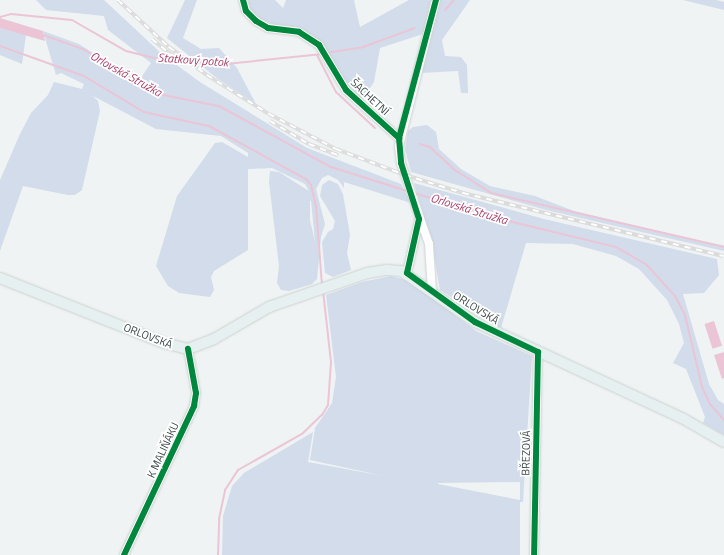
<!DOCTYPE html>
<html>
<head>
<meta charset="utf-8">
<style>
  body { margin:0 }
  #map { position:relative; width:724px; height:555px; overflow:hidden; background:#eff3f3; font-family:"Titillium Web",sans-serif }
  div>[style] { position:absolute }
  .green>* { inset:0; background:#d2dceb }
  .water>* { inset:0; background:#ebc5d5; transform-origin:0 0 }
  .stream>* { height:2px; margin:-1px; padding:0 1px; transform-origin:1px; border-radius:1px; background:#ebc5d5 }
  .roads { filter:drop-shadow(0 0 1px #ccd1d0) drop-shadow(0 0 1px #ccd1d0) }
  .minor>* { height:8px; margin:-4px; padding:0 4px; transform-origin:4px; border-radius:4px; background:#fdfdfd }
  .major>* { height:10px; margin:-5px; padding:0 5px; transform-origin:5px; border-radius:5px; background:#e7f0f0 }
  .rail>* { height:3.5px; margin-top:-1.75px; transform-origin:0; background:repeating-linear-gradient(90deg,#fff 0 6px,#dbdbdb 0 12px); box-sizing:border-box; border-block:1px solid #dbdbdb }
  .cycleway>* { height:6px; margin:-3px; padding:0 3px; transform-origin:3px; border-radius:3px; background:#00873e }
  span { translate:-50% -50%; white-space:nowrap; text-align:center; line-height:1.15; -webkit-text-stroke:3.5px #fff; paint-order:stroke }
  .street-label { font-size:11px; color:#3b4946 }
  .water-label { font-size:12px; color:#a93f68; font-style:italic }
</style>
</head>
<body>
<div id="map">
  <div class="green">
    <div style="clip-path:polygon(evenodd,36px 0,104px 0,163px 55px,200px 82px,307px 148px,401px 184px,411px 203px,344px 182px,344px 188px,338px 180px,328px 175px,322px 178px,316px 189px,325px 224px,321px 237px,317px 279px,312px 284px,289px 291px,281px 290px,277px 283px,279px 266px,269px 182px,270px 171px,279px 172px,309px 191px,305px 184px,272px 168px,248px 169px,248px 250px,214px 271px,211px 277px,214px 290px,210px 297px,179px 293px,168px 286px,156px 266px,177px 196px,215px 143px,222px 142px,248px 157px,248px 153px,221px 136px,156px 129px,93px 96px,98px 101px,100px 111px,82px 190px,75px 195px,68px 195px,23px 186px,0 251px,0 180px,20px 134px,31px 113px,48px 95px,54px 82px,82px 89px,84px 84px,61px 73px,56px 75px,43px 31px,79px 44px,138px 82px,151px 63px,108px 30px,104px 16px,46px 10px,36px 0,310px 201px,311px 201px,315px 242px,310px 220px,310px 201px)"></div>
    <div style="clip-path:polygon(185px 0,197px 0,183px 38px,201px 49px,219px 48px,237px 68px,256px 104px,218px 79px,167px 38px)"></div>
    <div style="clip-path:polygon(248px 0,275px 0,283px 8px,286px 0,354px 0,360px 27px,409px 0,431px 0,423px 34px,380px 48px,374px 82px,362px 100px,339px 79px,321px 45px,300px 28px,274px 25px,259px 18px,250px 10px)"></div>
    <div style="clip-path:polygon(440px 0,470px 0,442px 40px,445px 56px,461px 57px,467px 65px,468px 93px,461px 93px,458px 71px,421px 73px)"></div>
    <div style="clip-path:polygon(683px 0,716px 0,724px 2px,724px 10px)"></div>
    <div style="clip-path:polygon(0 28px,26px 35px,22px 64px,0 55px)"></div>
    <div style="clip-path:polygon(427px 125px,436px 132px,439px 149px,461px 169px,490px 186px,535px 196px,574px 211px,724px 247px,724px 251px,546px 210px,411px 172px,405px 149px,408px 131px,413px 127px)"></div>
    <div style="clip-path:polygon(329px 180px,338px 184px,343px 194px,350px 235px,347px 253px,351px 270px,333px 277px,325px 273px,322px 242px,328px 232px,333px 229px,335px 221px,320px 196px,322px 185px)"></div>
    <div style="clip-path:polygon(414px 183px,544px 219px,717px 259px,719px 275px,704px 293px,683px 294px,709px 384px,718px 400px,724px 404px,724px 435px,703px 423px,705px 417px,686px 369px,673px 363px,684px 343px,679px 324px,667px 300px,639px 269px,616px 256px,573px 244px,526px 243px,501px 328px,440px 290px,432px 244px)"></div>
    <div style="clip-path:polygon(evenodd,391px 276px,409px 281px,476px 331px,532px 356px,523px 502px,520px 502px,520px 555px,222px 555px,223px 516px,232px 486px,244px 473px,313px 432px,308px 462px,384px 476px,310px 460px,315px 428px,332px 403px,336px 377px,326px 295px,362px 282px,391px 276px,520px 482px,520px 500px,438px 484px,438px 483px,520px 482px)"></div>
  </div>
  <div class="water">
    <div style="clip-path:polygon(0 18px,43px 31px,45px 41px,0 28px)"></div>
    <div style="left:714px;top:321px;width:26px;height:10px;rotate:72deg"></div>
    <div style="clip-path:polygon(724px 352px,724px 378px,722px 379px,714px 355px)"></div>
  </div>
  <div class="stream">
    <div style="left:445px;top:10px;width:13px;rotate:-48deg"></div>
    <div style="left:0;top:17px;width:11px;rotate:-15deg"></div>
    <div style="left:11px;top:14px;width:61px;rotate:5.6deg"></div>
    <div style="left:72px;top:20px;width:62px;rotate:29.9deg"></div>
    <div style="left:126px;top:51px;width:32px;rotate:14deg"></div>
    <div style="left:157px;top:59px;width:69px;rotate:4.1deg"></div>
    <div style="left:226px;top:64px;width:97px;rotate:-5.9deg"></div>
    <div style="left:43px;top:35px;width:42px;rotate:19.3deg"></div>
    <div style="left:83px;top:49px;width:87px;rotate:31deg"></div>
    <div style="left:158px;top:94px;width:62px;rotate:11.1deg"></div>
    <div style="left:219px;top:106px;width:128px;rotate:28.6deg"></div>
    <div style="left:331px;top:167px;width:80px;rotate:17.5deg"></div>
    <div style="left:0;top:46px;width:89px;rotate:19.7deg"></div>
    <div style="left:84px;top:76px;width:70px;rotate:31deg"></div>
    <div style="left:144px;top:112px;width:66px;rotate:12.2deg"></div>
    <div style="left:209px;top:126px;width:111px;rotate:28.7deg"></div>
    <div style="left:306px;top:179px;width:8px;rotate:50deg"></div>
    <div style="left:311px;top:185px;width:23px;rotate:77deg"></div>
    <div style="left:316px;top:207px;width:78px;rotate:85.6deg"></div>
    <div style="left:326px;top:53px;width:37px;rotate:-9deg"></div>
    <div style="left:363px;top:47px;width:55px;rotate:-20.1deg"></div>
    <div style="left:317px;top:55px;width:42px;rotate:62.8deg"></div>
    <div style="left:336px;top:92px;width:53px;rotate:42.7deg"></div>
    <div style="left:420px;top:144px;width:10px;rotate:17deg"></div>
    <div style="left:430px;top:147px;width:34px;rotate:43deg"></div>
    <div style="left:455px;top:170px;width:43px;rotate:32.6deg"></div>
    <div style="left:491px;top:193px;width:239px;rotate:13deg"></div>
    <div style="left:414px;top:193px;width:82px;rotate:17.1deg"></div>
    <div style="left:492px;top:217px;width:128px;rotate:13.6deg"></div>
    <div style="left:616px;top:247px;width:34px;rotate:30deg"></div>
    <div style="left:646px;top:264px;width:43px;rotate:47.8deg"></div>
    <div style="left:675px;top:296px;width:21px;rotate:62deg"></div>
    <div style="left:685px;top:315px;width:74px;rotate:76.7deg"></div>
    <div style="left:702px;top:387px;width:19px;rotate:65deg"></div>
    <div style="left:710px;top:404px;width:21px;rotate:49deg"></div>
    <div style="left:218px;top:555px;width:36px;rotate:-88deg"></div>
    <div style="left:219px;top:519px;width:30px;rotate:-78deg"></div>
    <div style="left:225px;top:490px;width:24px;rotate:-57deg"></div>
    <div style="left:238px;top:470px;width:73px;rotate:-29.4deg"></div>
    <div style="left:302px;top:434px;width:28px;rotate:-44deg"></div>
    <div style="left:322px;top:415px;width:12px;rotate:-59deg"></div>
    <div style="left:328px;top:405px;width:43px;rotate:-86deg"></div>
    <div style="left:331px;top:362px;width:71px;rotate:-96.4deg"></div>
  </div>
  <div class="roads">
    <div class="minor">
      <div style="left:243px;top:0;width:11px;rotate:75deg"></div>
      <div style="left:246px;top:11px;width:14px;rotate:45deg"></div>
      <div style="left:256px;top:21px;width:14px;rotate:30deg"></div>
      <div style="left:268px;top:28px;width:31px;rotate:7deg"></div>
      <div style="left:299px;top:32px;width:24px;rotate:33deg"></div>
      <div style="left:319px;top:45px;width:52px;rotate:59deg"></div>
      <div style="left:346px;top:90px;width:72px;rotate:42.2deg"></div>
      <div style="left:407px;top:273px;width:54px;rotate:-77.2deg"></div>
      <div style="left:432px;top:291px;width:47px;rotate:-93.7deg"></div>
      <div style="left:429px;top:244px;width:86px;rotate:-109.1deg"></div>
      <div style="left:401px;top:163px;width:17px;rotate:-97deg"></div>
      <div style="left:399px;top:146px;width:151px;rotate:-75.8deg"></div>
      <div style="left:124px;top:555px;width:165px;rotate:-64.8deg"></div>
      <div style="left:194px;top:406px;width:13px;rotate:-81deg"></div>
      <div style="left:196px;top:393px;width:45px;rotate:-100.3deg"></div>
      <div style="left:534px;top:555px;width:203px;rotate:-88.9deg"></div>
    </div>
    <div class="major">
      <div style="left:0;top:278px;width:176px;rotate:21.6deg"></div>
      <div style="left:164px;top:343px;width:25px;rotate:14deg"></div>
      <div style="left:188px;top:349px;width:28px;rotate:-21deg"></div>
      <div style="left:214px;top:339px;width:64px;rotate:-30.2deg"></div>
      <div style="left:269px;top:307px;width:104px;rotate:-19.1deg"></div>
      <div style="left:367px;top:273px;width:20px;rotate:-9deg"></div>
      <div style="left:387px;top:270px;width:14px;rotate:4deg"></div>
      <div style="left:401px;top:271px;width:90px;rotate:34.6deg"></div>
      <div style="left:475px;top:322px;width:228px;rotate:24.9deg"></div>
      <div style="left:682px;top:418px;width:48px;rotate:29.7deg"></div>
    </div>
  </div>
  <div class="rail">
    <div style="left:118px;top:0;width:69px;rotate:42.7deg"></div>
    <div style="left:169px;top:47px;width:47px;rotate:36.4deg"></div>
    <div style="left:207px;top:75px;width:73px;rotate:32.2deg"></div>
    <div style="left:269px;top:114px;width:76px;rotate:27.6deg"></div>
    <div style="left:336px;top:149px;width:74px;rotate:20.6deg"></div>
    <div style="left:405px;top:175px;width:61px;rotate:17.2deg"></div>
    <div style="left:463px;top:193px;width:268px;rotate:13.6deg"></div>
    <div style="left:152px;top:39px;width:40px;rotate:39deg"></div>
    <div style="left:270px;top:121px;width:45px;rotate:30.5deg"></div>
    <div style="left:309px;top:144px;width:31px;rotate:21deg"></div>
  </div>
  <div class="cycleway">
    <div style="left:243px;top:0;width:11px;rotate:75deg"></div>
    <div style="left:246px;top:11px;width:14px;rotate:45deg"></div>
    <div style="left:256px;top:21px;width:14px;rotate:30deg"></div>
    <div style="left:268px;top:28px;width:31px;rotate:7deg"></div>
    <div style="left:299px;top:32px;width:24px;rotate:33deg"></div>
    <div style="left:319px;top:45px;width:52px;rotate:59deg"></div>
    <div style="left:346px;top:90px;width:72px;rotate:42.2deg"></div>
    <div style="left:436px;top:0;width:143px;rotate:105deg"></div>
    <div style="left:399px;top:138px;width:25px;rotate:85deg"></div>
    <div style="left:401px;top:163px;width:59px;rotate:72.2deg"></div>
    <div style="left:419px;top:219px;width:55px;rotate:102.5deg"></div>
    <div style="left:407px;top:273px;width:84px;rotate:35.8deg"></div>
    <div style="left:475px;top:322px;width:70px;rotate:25.5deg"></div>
    <div style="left:538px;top:352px;width:203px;rotate:91.1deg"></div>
    <div style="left:124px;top:555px;width:165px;rotate:-64.8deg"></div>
    <div style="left:194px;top:406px;width:13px;rotate:-81deg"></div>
    <div style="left:196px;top:393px;width:45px;rotate:-100.3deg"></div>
  </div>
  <div class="street-label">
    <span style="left:370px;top:97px;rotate:43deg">ŠACHETNÍ</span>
    <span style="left:476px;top:308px;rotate:32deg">ORLOVSKÁ</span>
    <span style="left:148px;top:336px;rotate:21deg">ORLOVSKÁ</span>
    <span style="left:163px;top:450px;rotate:-65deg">K MALIŇÁKU</span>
    <span style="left:526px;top:453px;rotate:-89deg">BŘEZOVÁ</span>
  </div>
  <div class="water-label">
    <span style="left:193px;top:60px;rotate:4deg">Statkový potok</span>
    <span style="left:126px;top:74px;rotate:29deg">Orlovská Stružka</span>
    <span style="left:469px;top:209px;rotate:17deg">Orlovská Stružka</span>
  </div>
</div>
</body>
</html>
